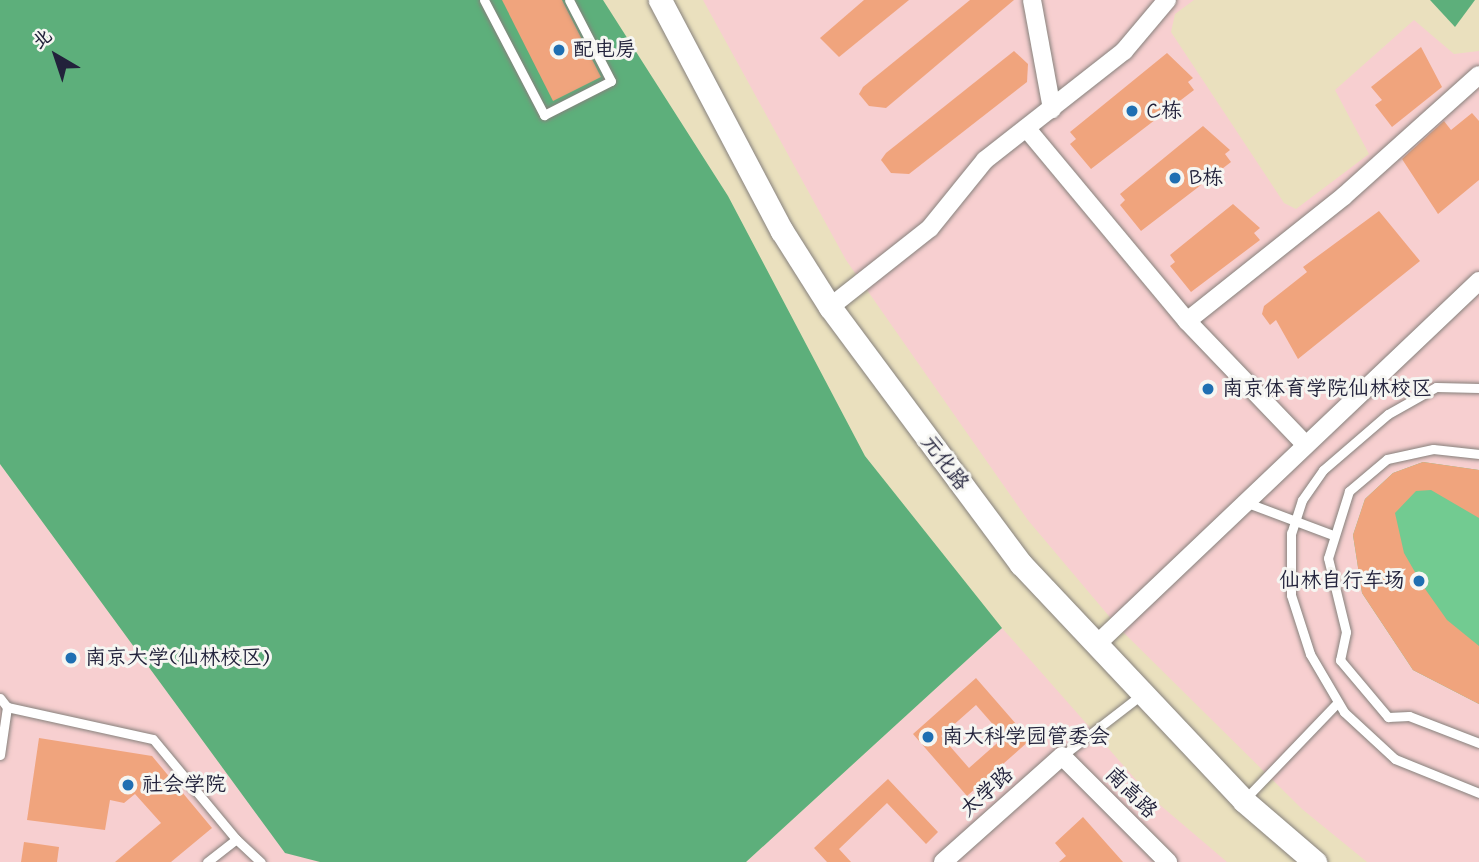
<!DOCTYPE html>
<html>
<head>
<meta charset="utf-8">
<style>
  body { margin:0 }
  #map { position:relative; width:1479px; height:862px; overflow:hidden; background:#eae0be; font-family:Mynerve,"LXGW WenKai TC",sans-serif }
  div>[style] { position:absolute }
  .built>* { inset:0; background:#f7cfd0 }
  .green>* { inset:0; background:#72cb91 }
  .forest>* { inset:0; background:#5daf7b }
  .building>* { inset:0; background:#f0a47d }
  .roads { filter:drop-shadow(0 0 2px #86817c) drop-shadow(0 0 2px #86817c) }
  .service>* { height:9px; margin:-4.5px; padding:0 4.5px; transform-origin:4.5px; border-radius:4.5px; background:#fff }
  .minor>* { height:18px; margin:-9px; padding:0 9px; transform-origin:9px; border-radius:9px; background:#fff }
  .tertiary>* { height:23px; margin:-11.5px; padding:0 11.5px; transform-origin:11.5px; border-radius:11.5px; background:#fff }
  .dots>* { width:19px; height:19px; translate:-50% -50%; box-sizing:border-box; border:4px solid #f6f6f2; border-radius:50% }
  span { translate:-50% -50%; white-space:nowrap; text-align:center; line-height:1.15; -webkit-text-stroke:6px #f6f6f2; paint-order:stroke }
  .poi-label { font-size:21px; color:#22223b }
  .left { translate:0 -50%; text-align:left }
  .right { translate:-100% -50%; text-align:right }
  .street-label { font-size:21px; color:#22223b }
  .north { position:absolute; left:21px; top:21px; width:70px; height:70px; -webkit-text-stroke:5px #f6f6f2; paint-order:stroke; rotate:321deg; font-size:19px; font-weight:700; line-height:28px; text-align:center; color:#22223b }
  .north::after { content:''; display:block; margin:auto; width:24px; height:32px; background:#22223b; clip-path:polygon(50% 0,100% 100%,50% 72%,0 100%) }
</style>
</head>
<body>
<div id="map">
  <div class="built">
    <div style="clip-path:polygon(703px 0,1194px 0,1175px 14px,1171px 32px,1284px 203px,1296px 209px,1369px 154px,1335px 90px,1414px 20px,1454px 54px,1479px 51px,1479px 862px,1367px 862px,1302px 809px,1119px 628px,1027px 519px,846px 260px)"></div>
    <div style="clip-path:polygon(0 464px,285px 852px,320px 862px,0 862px)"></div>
    <div style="clip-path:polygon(1002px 628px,1153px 799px,1227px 862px,746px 862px)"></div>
  </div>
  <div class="green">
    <div style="clip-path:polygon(1423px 462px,1479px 470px,1479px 704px,1413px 670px,1362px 593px,1353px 535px,1365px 499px,1393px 473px)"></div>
  </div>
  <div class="forest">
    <div style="clip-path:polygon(0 0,603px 0,728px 196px,865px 456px,1002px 628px,746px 862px,320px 862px,285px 853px,0 464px)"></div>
    <div style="clip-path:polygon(1430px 0,1475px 0,1455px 27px)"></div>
  </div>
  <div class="building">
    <div style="clip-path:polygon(502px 0,562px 0,601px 77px,553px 101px)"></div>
    <div style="clip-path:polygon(864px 0,909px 0,839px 57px,820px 38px)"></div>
    <div style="clip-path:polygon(970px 0,1014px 0,886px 108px,869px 106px,859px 94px,863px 87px)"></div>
    <div style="clip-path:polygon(1421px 47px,1442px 87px,1392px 127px,1375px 105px,1382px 100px,1371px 87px)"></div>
    <div style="clip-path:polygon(1014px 51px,1028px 64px,1027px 82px,909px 174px,891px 173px,881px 160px,886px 153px)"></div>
    <div style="clip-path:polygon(1167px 53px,1193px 78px,1188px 82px,1194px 90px,1091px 169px,1070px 144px,1076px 139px,1070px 132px)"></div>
    <div style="clip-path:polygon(1472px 113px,1479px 121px,1479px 180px,1438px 214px,1402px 159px,1444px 121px,1451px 130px)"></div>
    <div style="clip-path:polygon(1203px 126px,1230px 150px,1225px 154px,1231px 162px,1141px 231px,1120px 205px,1125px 200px,1120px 194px)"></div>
    <div style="clip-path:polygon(1233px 204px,1260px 228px,1254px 233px,1260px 240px,1191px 292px,1170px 266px,1175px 262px,1170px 255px)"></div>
    <div style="clip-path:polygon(1379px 211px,1420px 261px,1298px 359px,1276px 320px,1270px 325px,1262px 314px,1264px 306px,1307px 272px,1303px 267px)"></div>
    <div style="clip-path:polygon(1423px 462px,1479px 470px,1479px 518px,1431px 490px,1416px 491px,1395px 513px,1404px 553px,1423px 586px,1447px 620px,1479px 646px,1479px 704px,1413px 670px,1362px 593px,1353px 535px,1365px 499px,1393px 473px)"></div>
    <div style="clip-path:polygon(evenodd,976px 678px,1030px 740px,967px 796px,913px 734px,976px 678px,976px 705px,1004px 737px,969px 768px,941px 736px,976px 705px)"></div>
    <div style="clip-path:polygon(39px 738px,152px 756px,212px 828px,171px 862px,115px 862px,161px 823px,135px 794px,124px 803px,110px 800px,105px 830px,27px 820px)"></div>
    <div style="clip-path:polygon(888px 779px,938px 832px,926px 844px,887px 803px,839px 849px,851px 862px,827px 862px,814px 848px)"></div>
    <div style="clip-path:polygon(1083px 817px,1123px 862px,1059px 862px,1066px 856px,1055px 843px)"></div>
    <div style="clip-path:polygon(24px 842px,59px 847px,57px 862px,21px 862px)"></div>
  </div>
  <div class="roads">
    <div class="service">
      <div style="left:484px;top:0;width:130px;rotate:62.4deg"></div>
      <div style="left:544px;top:115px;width:75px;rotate:-26.9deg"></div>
      <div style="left:611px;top:81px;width:91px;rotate:-117.4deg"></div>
      <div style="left:1479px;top:388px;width:43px;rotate:-178.7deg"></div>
      <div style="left:1436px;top:387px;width:55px;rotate:150.6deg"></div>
      <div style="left:1388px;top:414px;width:86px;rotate:139.3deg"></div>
      <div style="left:1323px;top:470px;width:37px;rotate:125deg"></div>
      <div style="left:1302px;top:500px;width:35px;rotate:108deg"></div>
      <div style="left:1291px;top:533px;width:62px;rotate:90deg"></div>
      <div style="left:1291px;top:595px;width:62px;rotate:72.1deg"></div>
      <div style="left:1310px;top:654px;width:67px;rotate:59.6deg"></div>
      <div style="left:1344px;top:712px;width:69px;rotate:42.7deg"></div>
      <div style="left:1395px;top:759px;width:91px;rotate:22deg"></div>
      <div style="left:1479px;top:454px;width:46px;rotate:-173.8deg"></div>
      <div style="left:1433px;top:449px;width:47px;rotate:167.7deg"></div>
      <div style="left:1387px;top:459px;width:50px;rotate:139.9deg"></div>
      <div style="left:1349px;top:491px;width:70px;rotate:107.4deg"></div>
      <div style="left:1328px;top:558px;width:76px;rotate:76.3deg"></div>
      <div style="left:1346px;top:632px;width:29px;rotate:102deg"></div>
      <div style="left:1340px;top:660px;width:75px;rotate:49.9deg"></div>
      <div style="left:1388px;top:717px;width:21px;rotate:-3deg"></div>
      <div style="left:1409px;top:716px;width:75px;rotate:21.1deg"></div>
      <div style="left:1245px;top:502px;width:91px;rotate:20.6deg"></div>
      <div style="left:0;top:698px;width:11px;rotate:52deg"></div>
      <div style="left:0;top:755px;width:49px;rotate:-81.7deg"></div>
      <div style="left:7px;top:707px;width:149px;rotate:12.4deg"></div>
      <div style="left:153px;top:739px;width:130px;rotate:50.3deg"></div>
      <div style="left:1062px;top:756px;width:100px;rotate:-37.7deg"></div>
      <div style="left:1245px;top:799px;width:134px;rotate:-46.2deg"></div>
      <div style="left:207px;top:862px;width:37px;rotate:-38deg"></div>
      <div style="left:236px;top:839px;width:34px;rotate:43deg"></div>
    </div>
    <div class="minor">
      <div style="left:1032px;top:0;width:111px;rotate:79.6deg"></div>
      <div style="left:1027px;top:129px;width:250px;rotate:50.2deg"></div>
      <div style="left:1187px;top:321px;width:170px;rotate:46.2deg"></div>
      <div style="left:830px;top:307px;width:127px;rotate:-38.3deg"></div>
      <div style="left:930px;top:228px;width:87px;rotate:-51deg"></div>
      <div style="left:985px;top:160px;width:177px;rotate:-38.1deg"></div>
      <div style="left:1124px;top:51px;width:67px;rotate:-49.9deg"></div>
      <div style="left:1187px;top:321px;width:201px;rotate:-38.5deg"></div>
      <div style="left:1344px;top:196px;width:181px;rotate:-41.9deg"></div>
      <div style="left:1097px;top:644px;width:527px;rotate:-43.54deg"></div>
      <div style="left:943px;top:862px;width:159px;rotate:-41.7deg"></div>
      <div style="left:1062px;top:756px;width:150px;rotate:45deg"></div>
    </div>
    <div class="tertiary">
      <div style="left:660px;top:0;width:261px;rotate:62.2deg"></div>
      <div style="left:782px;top:231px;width:90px;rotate:57.7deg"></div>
      <div style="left:830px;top:307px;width:320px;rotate:53.4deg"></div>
      <div style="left:1021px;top:564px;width:325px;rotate:46.7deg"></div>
      <div style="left:1244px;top:801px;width:94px;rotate:40.7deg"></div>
    </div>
  </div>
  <div class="dots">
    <div style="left:559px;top:50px;background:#1f6fb2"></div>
    <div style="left:1132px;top:111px;background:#1f6fb2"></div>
    <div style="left:1175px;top:178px;background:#1f6fb2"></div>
    <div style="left:1208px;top:389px;background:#1f6fb2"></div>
    <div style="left:1419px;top:581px;background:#1f6fb2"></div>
    <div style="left:71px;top:658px;background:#1f6fb2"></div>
    <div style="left:928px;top:737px;background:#1f6fb2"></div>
    <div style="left:128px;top:785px;background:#1f6fb2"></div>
  </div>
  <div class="poi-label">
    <span class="left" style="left:573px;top:50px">配电房</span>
    <span class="left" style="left:1146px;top:111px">C栋</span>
    <span class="left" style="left:1189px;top:178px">B栋</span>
    <span class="left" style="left:1222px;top:389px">南京体育学院仙林校区</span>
    <span class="right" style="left:1405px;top:581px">仙林自行车场</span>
    <span class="left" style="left:85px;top:658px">南京大学(仙林校区)</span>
    <span class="left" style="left:942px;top:737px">南大科学园管委会</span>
    <span class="left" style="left:142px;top:785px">社会学院</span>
  </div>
  <div class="street-label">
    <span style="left:945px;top:463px;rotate:53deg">元化路</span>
    <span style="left:987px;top:792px;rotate:-42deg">太学路</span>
    <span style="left:1131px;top:793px;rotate:45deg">南高路</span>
  </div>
  <div class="north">北</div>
</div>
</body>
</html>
